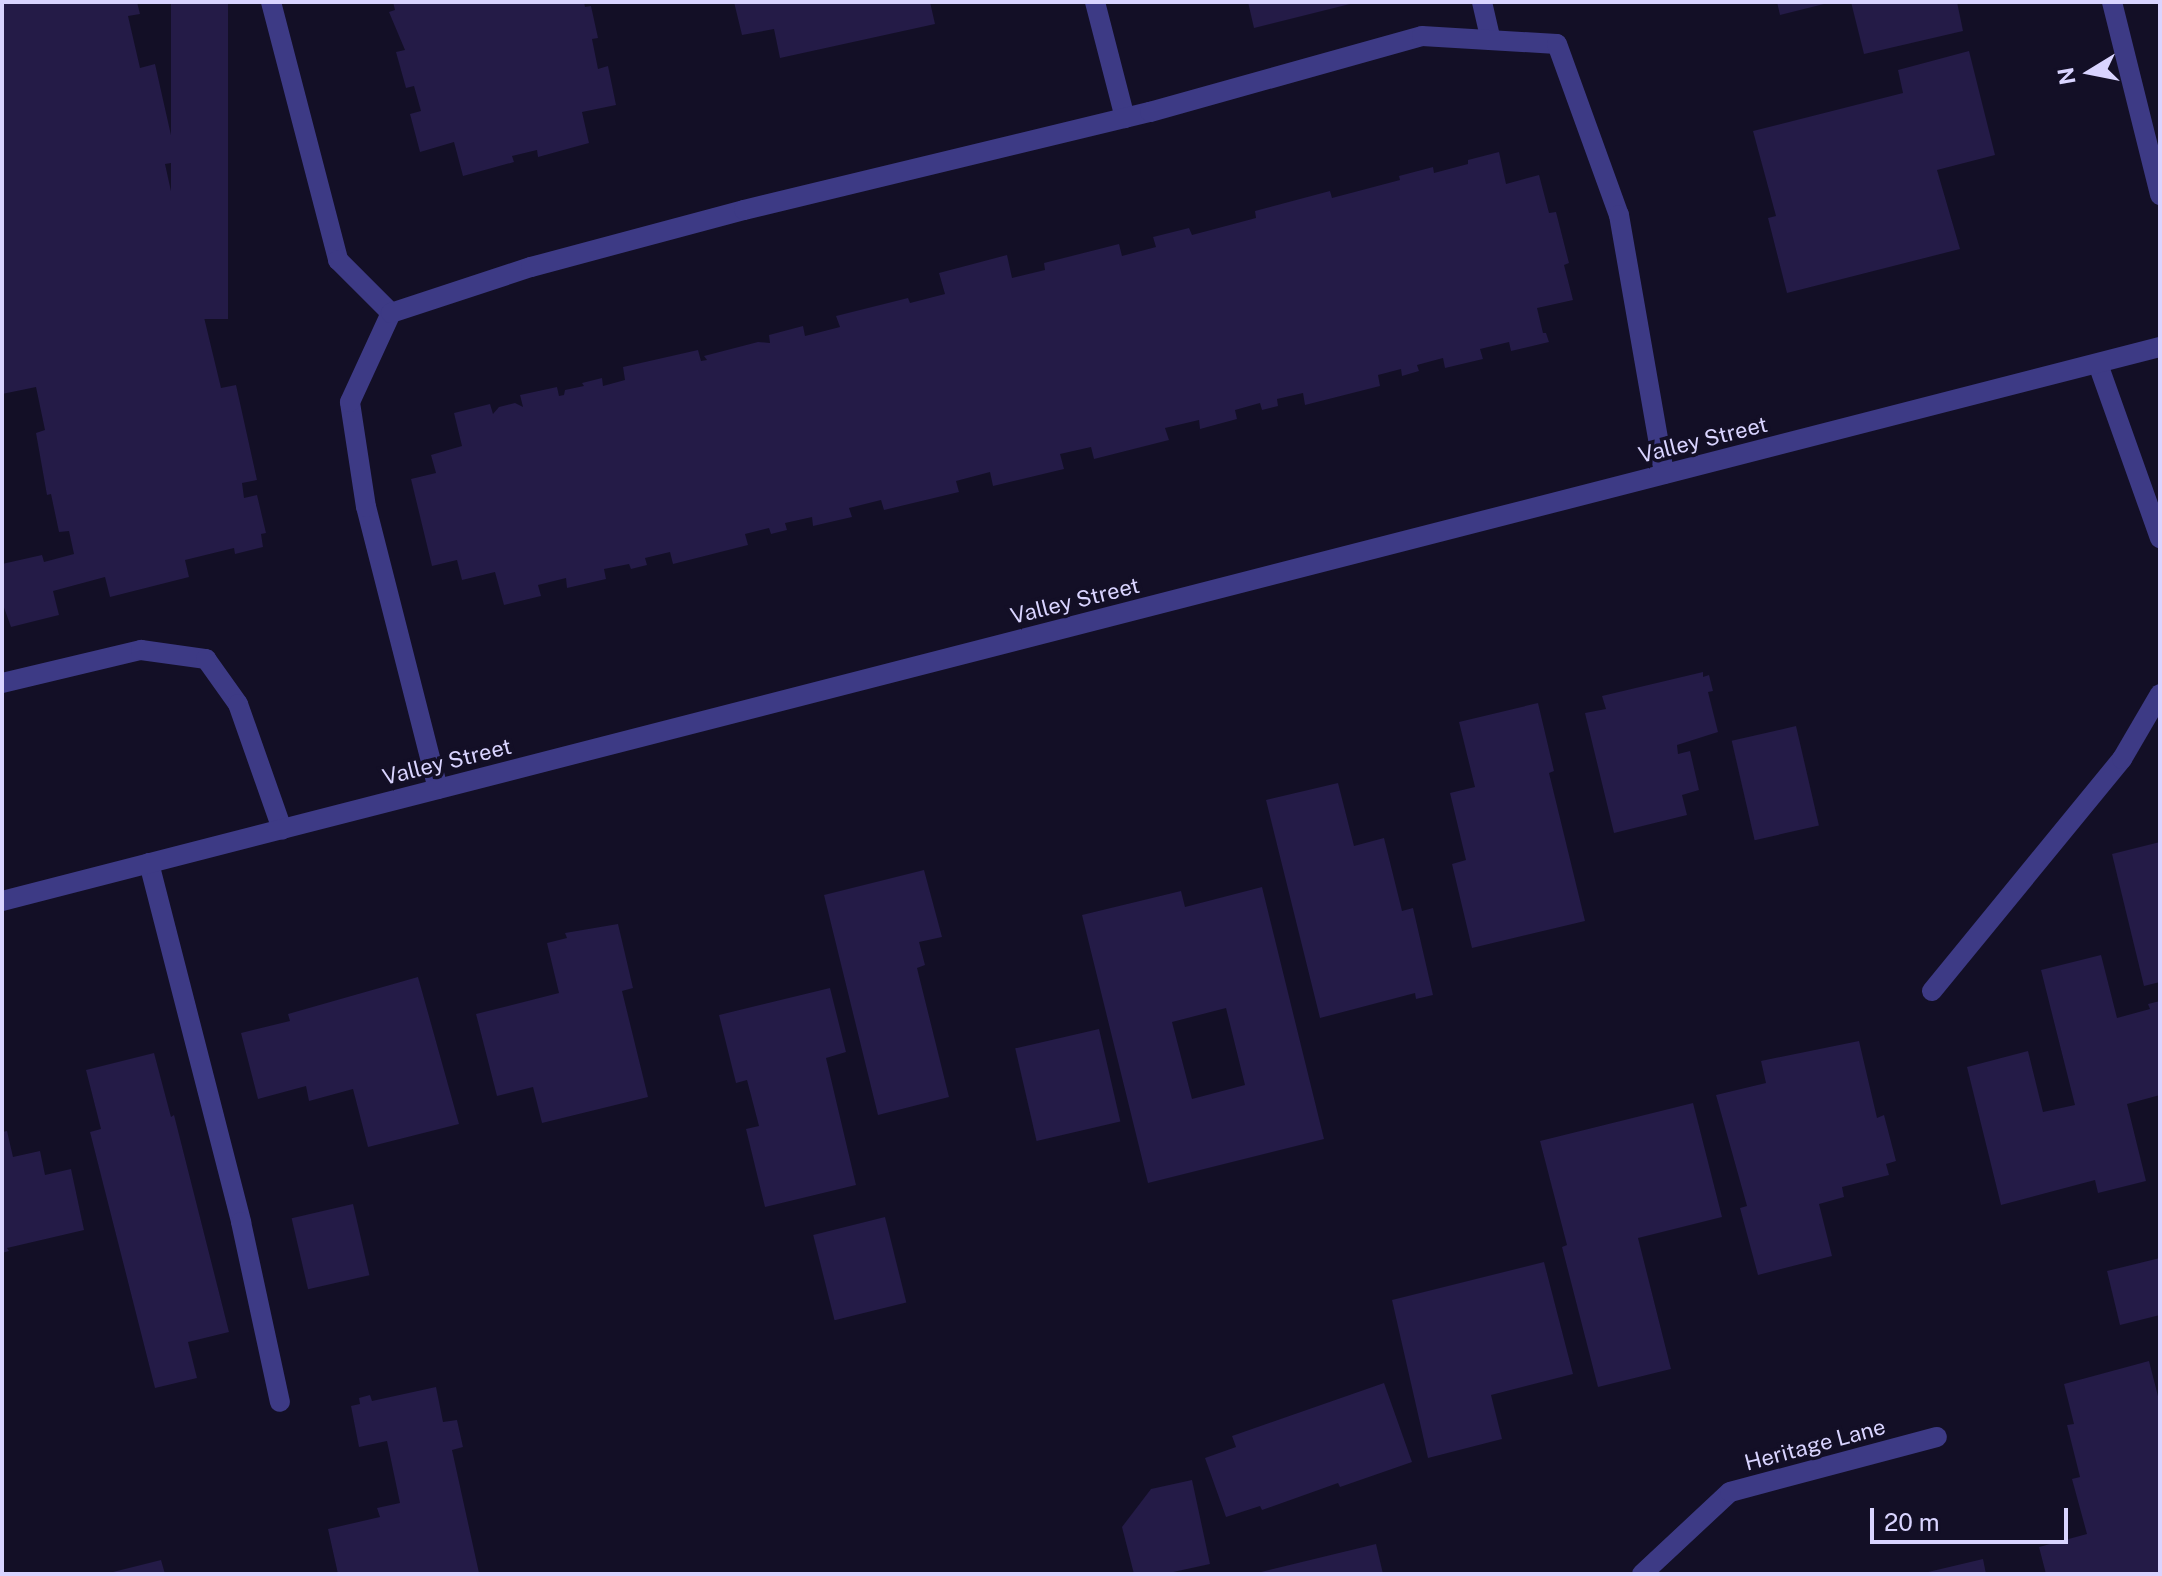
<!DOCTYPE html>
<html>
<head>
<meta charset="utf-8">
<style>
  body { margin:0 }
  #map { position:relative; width:2162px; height:1576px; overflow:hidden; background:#130f26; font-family:"Public Sans",sans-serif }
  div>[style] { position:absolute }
  .building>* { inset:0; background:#241b47; transform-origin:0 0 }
  .minor>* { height:20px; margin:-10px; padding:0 10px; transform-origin:10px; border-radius:10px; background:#3d3a85 }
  span { translate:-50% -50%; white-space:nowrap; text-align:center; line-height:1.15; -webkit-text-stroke:7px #130f26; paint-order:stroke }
  .street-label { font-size:22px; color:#d9d4ff }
  .frame { position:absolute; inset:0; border:4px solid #d9d4ff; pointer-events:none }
  .north { position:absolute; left:2050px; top:32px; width:80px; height:80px; -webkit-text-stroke:6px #130f26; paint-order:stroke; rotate:260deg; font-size:22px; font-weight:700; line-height:32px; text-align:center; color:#d9d4ff }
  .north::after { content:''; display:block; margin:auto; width:28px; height:36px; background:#d9d4ff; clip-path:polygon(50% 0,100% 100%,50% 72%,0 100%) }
  .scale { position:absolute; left:1870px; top:1508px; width:198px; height:36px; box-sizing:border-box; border:4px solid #d9d4ff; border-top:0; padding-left:10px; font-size:24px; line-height:28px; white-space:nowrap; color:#d9d4ff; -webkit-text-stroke:6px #130f26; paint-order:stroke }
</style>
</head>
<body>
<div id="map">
  <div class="building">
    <div style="clip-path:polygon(2px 2px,137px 2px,140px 14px,128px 16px,140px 68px,155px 64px,177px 162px,165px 164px,176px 214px,191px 210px,214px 307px,202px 309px,221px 388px,236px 385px,257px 480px,242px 483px,244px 498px,257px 495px,266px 533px,261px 534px,263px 547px,235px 554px,234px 548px,185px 560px,189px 577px,110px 597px,105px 577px,53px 591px,59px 615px,11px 627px,2px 602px,2px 564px,42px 555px,44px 562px,74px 554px,69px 531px,59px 532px,51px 494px,47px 495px,36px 433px,45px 430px,36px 387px,2px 394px)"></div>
    <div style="left:171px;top:2px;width:57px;height:317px"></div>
    <div style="clip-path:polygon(393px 2px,584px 2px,585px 7px,591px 6px,598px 38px,592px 39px,598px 69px,608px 66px,616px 105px,582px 112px,589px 143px,538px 157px,537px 150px,512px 156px,514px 162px,463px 176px,454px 142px,420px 152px,410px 114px,421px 111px,414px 86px,406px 88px,396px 52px,405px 50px,389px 12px,395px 10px)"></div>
    <div style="clip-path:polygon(734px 2px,930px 2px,935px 24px,780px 58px,774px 29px,742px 35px)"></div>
    <div style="clip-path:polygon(1248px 2px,1354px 2px,1354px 3px,1254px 28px)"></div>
    <div style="clip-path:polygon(1777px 2px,1828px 2px,1828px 3px,1780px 15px)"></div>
    <div style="clip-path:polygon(1851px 2px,1957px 2px,1963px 31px,1864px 54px)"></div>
    <div style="clip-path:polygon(1969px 51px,1995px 155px,1937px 170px,1960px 249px,1787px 293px,1768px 218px,1776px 216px,1753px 131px,1903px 93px,1898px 70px)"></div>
    <div style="clip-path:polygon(1499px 152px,1506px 184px,1539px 175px,1549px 213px,1556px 212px,1569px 263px,1564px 265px,1573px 300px,1537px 308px,1543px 333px,1546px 333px,1549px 342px,1511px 351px,1509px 342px,1480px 349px,1483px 359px,1445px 368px,1443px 358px,1417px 365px,1419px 371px,1402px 376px,1401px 369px,1378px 375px,1380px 386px,1305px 405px,1303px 393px,1277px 399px,1278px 406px,1262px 410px,1260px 403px,1235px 410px,1237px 419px,1200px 429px,1199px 420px,1165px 428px,1169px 440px,1094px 459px,1091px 447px,1060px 454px,1064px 469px,993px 486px,990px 472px,956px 481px,959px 492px,884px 510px,881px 500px,849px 508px,852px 517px,813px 526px,812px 517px,785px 523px,787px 530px,771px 534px,769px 528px,745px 534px,748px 545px,673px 564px,670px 552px,645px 558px,647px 565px,631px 569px,629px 564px,604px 569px,606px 579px,567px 588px,566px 578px,538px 585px,541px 596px,504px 605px,495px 572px,462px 580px,457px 560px,432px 566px,411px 479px,436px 473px,431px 455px,462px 446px,454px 413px,490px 404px,493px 414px,499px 407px,515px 403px,523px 407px,520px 395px,557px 387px,559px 396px,564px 395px,565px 390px,584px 386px,582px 383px,602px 378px,603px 386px,625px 380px,623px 367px,698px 350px,701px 361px,707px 360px,704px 356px,758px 342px,770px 343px,769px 335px,803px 326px,805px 336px,840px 327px,836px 316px,908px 298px,910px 303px,945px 294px,939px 273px,1007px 255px,1012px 278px,1045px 270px,1044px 263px,1119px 244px,1122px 256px,1156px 247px,1153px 237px,1189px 228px,1192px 235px,1256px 218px,1255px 211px,1330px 191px,1332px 198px,1400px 180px,1399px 176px,1433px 167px,1434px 173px,1468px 164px,1468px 160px)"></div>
    <div style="clip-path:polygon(1703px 672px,1703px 677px,1709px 675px,1713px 691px,1708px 692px,1718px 732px,1677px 745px,1678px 754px,1690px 751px,1699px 790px,1682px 795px,1687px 815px,1614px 833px,1585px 713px,1606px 709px,1602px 696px)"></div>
    <div style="clip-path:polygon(1538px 703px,1554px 771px,1549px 773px,1585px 921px,1472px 948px,1452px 864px,1466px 860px,1450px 793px,1475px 787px,1459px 722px)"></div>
    <div style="left:1796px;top:726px;width:102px;height:66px;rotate:77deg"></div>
    <div style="clip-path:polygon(1338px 783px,1354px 846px,1384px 838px,1402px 911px,1413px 908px,1433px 995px,1416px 999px,1415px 993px,1320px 1018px,1266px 800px)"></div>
    <div style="clip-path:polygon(2160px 842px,2160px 982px,2144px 986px,2112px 854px)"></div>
    <div style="clip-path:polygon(924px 870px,942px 937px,919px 942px,925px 965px,917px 968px,949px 1097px,878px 1115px,824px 895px)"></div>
    <div style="clip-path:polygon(evenodd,1262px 887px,1324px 1139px,1148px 1183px,1082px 915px,1181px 891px,1185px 907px,1262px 887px,1226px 1008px,1245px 1085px,1192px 1099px,1172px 1022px,1226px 1008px)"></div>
    <div style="clip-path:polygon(618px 924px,633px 988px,622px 991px,648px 1097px,542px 1123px,533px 1087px,497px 1096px,476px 1014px,559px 993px,547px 943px,567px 938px,565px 933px)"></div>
    <div style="clip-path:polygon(2101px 955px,2117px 1018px,2150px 1009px,2148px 1004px,2160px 1001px,2160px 1095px,2127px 1104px,2146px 1181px,2098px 1193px,2095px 1180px,2001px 1205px,1967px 1067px,2028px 1051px,2043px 1112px,2075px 1105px,2041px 970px)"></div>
    <div style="clip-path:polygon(418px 977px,459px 1124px,368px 1147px,353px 1089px,309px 1101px,306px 1086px,258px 1099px,241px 1033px,290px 1021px,288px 1014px)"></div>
    <div style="clip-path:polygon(830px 988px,846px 1052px,826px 1058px,856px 1185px,765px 1207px,746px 1129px,759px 1126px,747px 1080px,736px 1083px,719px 1015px)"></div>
    <div style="left:1099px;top:1029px;width:95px;height:86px;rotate:77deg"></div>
    <div style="clip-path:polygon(1859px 1041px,1877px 1118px,1884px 1115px,1896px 1161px,1886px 1164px,1889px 1175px,1842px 1187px,1844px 1197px,1819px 1204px,1832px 1256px,1758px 1275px,1740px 1208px,1747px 1206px,1716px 1095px,1766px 1083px,1761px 1061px)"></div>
    <div style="clip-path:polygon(154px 1053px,171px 1117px,174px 1115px,229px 1332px,188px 1342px,197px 1378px,155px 1388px,90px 1132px,101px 1129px,86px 1070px)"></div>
    <div style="clip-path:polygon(1693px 1103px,1722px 1217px,1638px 1238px,1671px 1369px,1598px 1387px,1562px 1247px,1567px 1245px,1540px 1141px)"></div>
    <div style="clip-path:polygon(7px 1131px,13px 1157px,40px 1151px,45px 1175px,71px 1169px,84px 1230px,7px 1248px,9px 1251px,2px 1253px,2px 1132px)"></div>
    <div style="left:353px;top:1204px;width:73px;height:63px;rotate:77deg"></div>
    <div style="left:885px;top:1217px;width:88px;height:74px;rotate:76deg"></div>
    <div style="clip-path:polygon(2160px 1258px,2160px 1315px,2120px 1325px,2107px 1271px)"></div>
    <div style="clip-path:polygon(1544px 1262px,1573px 1374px,1491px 1395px,1502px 1439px,1428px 1458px,1392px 1300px)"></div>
    <div style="clip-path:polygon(2149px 1361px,2160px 1404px,2160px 1574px,2046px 1574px,2039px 1547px,2087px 1534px,2072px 1479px,2080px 1477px,2067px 1425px,2074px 1424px,2064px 1384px)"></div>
    <div style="clip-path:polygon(1384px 1383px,1412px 1462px,1340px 1487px,1338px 1483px,1262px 1510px,1260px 1506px,1226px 1517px,1205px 1458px,1236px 1447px,1232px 1436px)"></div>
    <div style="clip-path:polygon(436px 1387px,443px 1422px,457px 1420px,463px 1447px,452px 1450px,479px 1573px,338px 1574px,328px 1529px,380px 1517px,377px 1508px,400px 1503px,387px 1441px,359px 1447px,351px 1406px,360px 1404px,359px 1398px,370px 1395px,372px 1401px)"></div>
    <div style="clip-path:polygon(1192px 1480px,1210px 1564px,1164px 1574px,1134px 1574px,1122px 1527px,1151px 1489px)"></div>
    <div style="clip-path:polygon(1376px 1544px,1383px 1574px,1257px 1574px,1257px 1573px)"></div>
    <div style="clip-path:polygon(1983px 1559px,1986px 1574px,1924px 1574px,1924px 1573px)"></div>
    <div style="clip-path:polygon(161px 1560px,165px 1574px,109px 1574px,109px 1573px)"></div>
  </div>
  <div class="minor">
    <div style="left:271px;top:2px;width:267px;rotate:75.4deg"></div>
    <div style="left:338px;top:260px;width:75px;rotate:45deg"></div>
    <div style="left:1095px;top:2px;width:120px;rotate:75.5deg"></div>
    <div style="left:1482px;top:2px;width:39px;rotate:77deg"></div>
    <div style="left:2112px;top:2px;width:199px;rotate:76deg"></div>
    <div style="left:2098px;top:364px;width:185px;rotate:70.4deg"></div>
    <div style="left:2px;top:683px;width:143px;rotate:-13.4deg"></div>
    <div style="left:141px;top:650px;width:66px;rotate:7.9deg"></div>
    <div style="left:206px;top:659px;width:55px;rotate:54.6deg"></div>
    <div style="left:238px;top:704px;width:133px;rotate:70.6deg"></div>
    <div style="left:438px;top:789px;width:291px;rotate:-104.3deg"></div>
    <div style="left:366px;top:507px;width:106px;rotate:-98.7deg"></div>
    <div style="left:350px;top:402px;width:98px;rotate:-65.3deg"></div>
    <div style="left:391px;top:313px;width:147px;rotate:-18.2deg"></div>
    <div style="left:531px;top:267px;width:220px;rotate:-15deg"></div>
    <div style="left:744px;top:210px;width:418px;rotate:-13.6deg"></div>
    <div style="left:1150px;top:112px;width:282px;rotate:-15.6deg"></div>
    <div style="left:1422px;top:36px;width:135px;rotate:3.4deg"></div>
    <div style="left:1557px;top:44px;width:182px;rotate:70.1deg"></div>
    <div style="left:1619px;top:215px;width:263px;rotate:80.1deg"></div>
    <div style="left:149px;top:863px;width:371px;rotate:75.6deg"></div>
    <div style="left:241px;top:1222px;width:184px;rotate:77.8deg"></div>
    <div style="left:2px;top:901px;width:2228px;rotate:-14.4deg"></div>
    <div style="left:1932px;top:991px;width:300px;rotate:-50.7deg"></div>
    <div style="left:2122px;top:759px;width:75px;rotate:-59.7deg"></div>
    <div style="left:1642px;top:1574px;width:120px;rotate:-43deg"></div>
    <div style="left:1730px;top:1492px;width:214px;rotate:-14.9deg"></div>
  </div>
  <div class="street-label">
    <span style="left:1703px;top:440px;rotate:-14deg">Valley Street</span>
    <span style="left:1075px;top:601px;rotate:-14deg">Valley Street</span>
    <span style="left:447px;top:762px;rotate:-14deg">Valley Street</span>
    <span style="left:1815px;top:1445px;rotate:-15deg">Heritage Lane</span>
  </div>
  <div class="frame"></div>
  <div class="north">N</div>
  <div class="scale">20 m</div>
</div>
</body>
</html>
